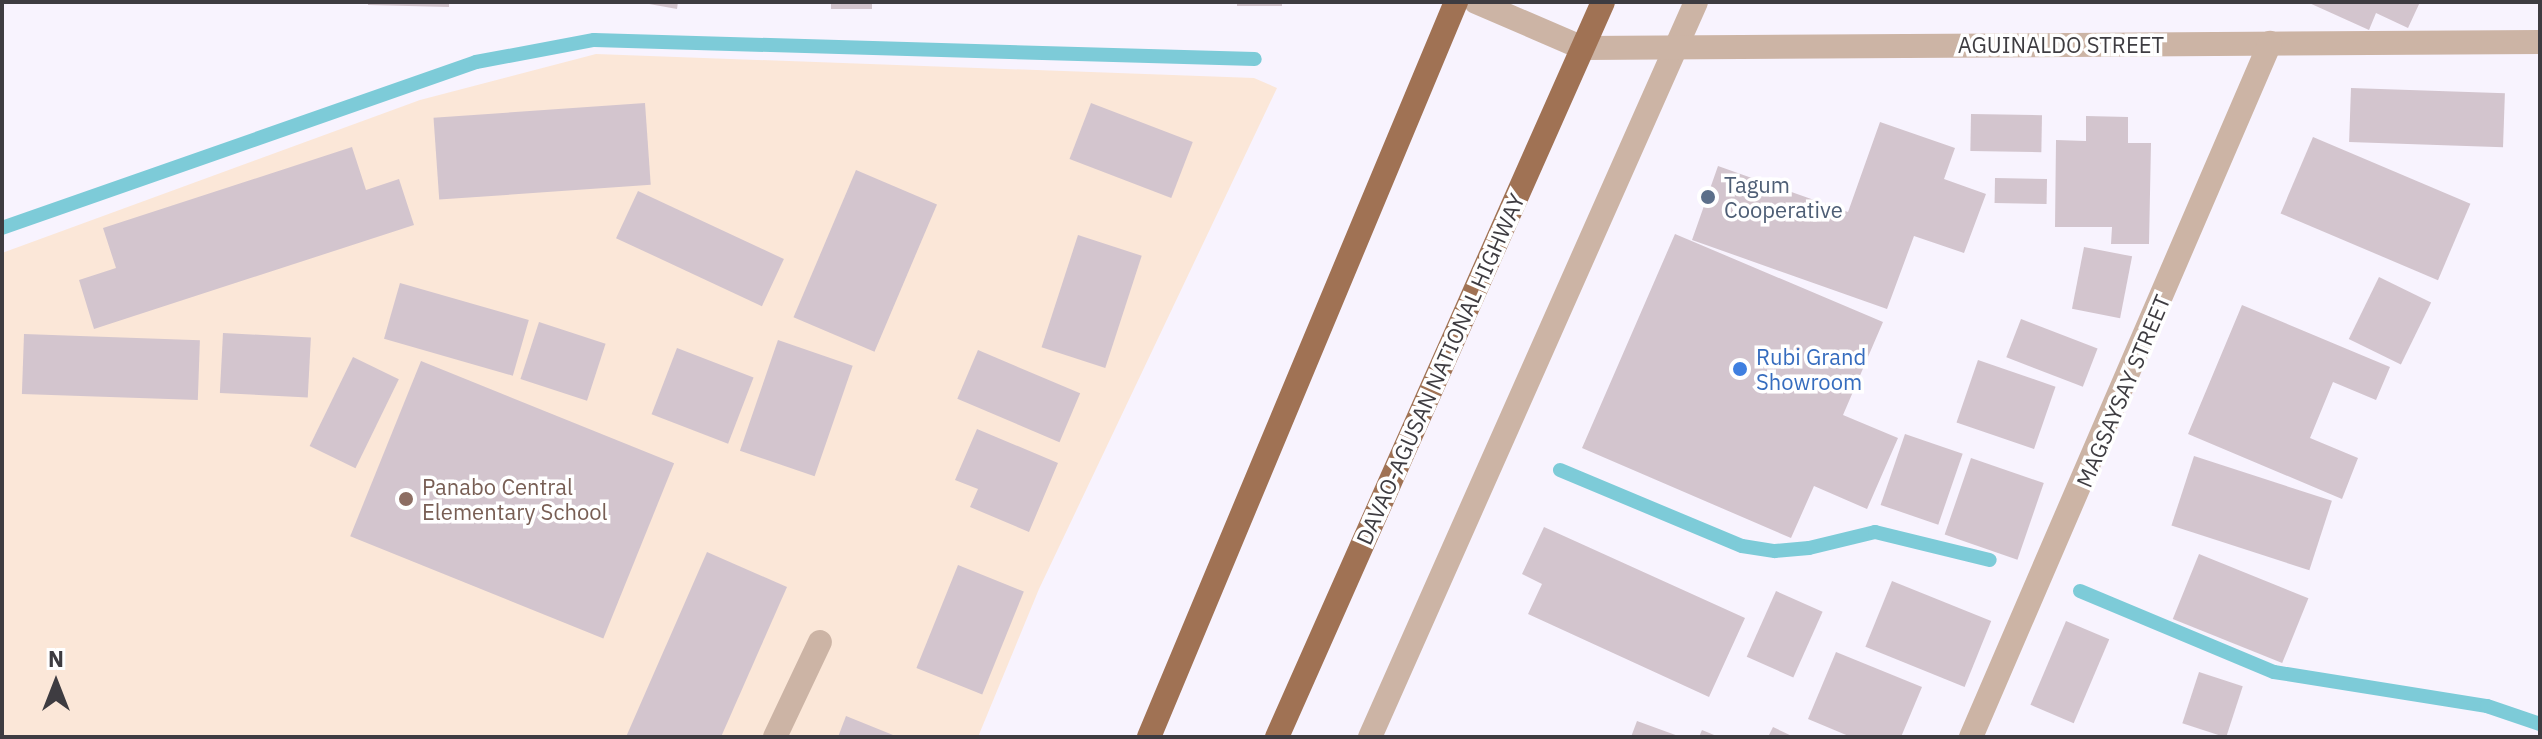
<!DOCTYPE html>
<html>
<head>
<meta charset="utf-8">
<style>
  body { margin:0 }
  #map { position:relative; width:2542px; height:739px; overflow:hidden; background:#f8f3fe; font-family:"IBM Plex Sans",sans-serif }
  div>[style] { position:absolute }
  .education>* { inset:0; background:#fbe7d8 }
  .stream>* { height:14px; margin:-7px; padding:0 7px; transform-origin:7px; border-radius:7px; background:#7dcbd8 }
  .building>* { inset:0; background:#d3c5ce; transform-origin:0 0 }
  .service>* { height:24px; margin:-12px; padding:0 12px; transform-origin:12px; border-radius:12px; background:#ccb4a5 }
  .minor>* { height:24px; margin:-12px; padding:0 12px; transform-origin:12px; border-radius:12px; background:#ccb4a5 }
  .trunk>* { height:24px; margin:-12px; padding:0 12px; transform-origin:12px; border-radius:12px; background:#a07254 }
  .dots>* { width:22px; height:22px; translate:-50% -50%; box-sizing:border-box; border:4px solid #fff; border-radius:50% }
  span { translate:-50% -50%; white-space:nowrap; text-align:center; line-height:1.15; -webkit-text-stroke:7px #fff; paint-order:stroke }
  .street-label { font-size:22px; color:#3e3c41 }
  .service-label { font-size:22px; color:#4e5e75 }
  .left { translate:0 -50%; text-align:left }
  .shop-label { font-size:22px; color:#366cbe }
  .education-label { font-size:22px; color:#785e54 }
  .frame { position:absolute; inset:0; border:4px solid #3e3c41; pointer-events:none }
  .north { position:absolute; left:16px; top:643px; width:80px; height:80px; -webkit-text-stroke:6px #fff; paint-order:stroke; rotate:0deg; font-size:22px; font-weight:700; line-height:32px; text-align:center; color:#3e3c41 }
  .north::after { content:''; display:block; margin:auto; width:28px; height:36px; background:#3e3c41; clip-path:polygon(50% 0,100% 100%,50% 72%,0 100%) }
</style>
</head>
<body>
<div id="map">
  <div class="education">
    <div style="clip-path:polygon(596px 54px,1254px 78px,1277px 88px,1039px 589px,978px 737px,2px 737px,2px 253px,420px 100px)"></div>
  </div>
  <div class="stream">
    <div style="left:2px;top:228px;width:502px;rotate:-19.3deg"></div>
    <div style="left:476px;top:62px;width:120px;rotate:-10.6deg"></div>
    <div style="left:594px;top:40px;width:661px;rotate:1.65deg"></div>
    <div style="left:1560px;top:470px;width:197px;rotate:22.7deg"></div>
    <div style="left:1742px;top:546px;width:33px;rotate:9deg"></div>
    <div style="left:1775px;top:551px;width:34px;rotate:-5deg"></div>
    <div style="left:1809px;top:548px;width:68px;rotate:-13.6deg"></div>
    <div style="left:1875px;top:532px;width:118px;rotate:13.7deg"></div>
    <div style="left:2080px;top:591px;width:210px;rotate:22.7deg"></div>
    <div style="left:2274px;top:672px;width:216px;rotate:9.1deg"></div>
    <div style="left:2487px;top:706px;width:56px;rotate:18.8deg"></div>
  </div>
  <div class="building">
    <div style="clip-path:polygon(368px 2px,449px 2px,449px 7px,368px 5px)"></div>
    <div style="clip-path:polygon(638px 2px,678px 2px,677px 9px)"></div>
    <div style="left:831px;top:2px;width:41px;height:7px"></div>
    <div style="left:1237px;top:2px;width:45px;height:4px"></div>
    <div style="clip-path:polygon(2307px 2px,2420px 2px,2408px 28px,2376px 13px,2369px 30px)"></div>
    <div style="left:2351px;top:88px;width:154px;height:54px;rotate:2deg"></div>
    <div style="left:645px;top:103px;width:82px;height:212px;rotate:86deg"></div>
    <div style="left:1091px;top:103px;width:109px;height:60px;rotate:21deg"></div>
    <div style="left:1971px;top:114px;width:71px;height:37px;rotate:1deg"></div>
    <div style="clip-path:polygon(2086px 116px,2128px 117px,2128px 143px,2151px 143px,2149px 244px,2111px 244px,2112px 227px,2055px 227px,2056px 140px,2086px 141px)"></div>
    <div style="clip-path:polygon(1880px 122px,1955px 148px,1944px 179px,1986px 194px,1964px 253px,1914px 236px,1887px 309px,1692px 240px,1718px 166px,1848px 212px)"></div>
    <div style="left:2313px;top:137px;width:171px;height:83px;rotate:23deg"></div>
    <div style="clip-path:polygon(352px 147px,366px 190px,399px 179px,414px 225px,94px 329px,79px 280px,116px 268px,103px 228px)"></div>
    <div style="left:856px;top:170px;width:88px;height:160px;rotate:23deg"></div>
    <div style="left:1995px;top:178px;width:52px;height:25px;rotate:1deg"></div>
    <div style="left:638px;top:191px;width:161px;height:52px;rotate:25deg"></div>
    <div style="clip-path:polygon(1675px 234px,1883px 322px,1843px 415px,1898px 438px,1867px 509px,1814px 486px,1791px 538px,1582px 448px)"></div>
    <div style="left:1078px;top:235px;width:67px;height:118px;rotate:18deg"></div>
    <div style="left:2084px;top:247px;width:49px;height:63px;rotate:11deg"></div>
    <div style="left:2379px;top:277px;width:58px;height:69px;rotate:26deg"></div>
    <div style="left:400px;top:283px;width:134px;height:58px;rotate:16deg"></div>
    <div style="clip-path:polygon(2242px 305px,2390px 367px,2376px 400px,2333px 382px,2310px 438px,2358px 458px,2342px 499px,2188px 434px)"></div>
    <div style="left:2021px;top:319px;width:82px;height:41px;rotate:21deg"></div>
    <div style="left:539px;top:322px;width:70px;height:60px;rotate:18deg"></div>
    <div style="left:223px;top:333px;width:88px;height:60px;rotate:3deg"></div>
    <div style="left:24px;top:334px;width:176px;height:60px;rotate:2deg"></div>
    <div style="left:778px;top:340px;width:79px;height:117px;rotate:19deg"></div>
    <div style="left:677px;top:348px;width:82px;height:71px;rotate:21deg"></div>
    <div style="left:978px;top:350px;width:111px;height:53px;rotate:23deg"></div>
    <div style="left:353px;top:357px;width:51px;height:99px;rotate:26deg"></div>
    <div style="left:1978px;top:360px;width:82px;height:66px;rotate:19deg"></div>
    <div style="left:421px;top:361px;width:273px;height:189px;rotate:22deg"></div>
    <div style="clip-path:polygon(977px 429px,1058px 463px,1029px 532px,970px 507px,978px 489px,955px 480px)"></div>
    <div style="left:1905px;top:434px;width:61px;height:75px;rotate:19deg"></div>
    <div style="left:2194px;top:456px;width:145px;height:73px;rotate:18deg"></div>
    <div style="left:1971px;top:458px;width:77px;height:81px;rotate:19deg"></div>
    <div style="clip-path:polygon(1544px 527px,1745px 618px,1709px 697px,1528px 614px,1542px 584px,1522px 574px)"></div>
    <div style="clip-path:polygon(707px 552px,787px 587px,721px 737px,626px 737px)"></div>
    <div style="left:2199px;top:554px;width:118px;height:70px;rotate:22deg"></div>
    <div style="left:958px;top:565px;width:71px;height:111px;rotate:22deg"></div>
    <div style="left:1892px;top:581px;width:107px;height:71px;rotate:22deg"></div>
    <div style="left:1776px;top:591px;width:51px;height:72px;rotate:24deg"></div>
    <div style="left:2066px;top:621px;width:47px;height:91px;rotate:23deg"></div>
    <div style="clip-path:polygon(1836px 652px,1922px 687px,1901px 737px,1851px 737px,1808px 719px)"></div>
    <div style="left:2199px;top:672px;width:46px;height:54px;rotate:18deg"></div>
    <div style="clip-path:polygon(846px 716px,898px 737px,838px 737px)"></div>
    <div style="clip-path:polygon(1637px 721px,1681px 737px,1631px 737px)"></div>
    <div style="clip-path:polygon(1773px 727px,1794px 737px,1768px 737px)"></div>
    <div style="clip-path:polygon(1702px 730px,1719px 737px,1699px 737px)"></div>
  </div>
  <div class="service">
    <div style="left:775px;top:737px;width:105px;rotate:-64.7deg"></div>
    <div style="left:1370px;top:737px;width:804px;rotate:-66.08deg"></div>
  </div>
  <div class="minor">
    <div style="left:1476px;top:2px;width:116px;rotate:23.3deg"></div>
    <div style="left:1583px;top:48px;width:957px;rotate:-0.36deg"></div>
    <div style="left:1971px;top:737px;width:756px;rotate:-66.69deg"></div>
  </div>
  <div class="trunk">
    <div style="left:1149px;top:737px;width:797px;rotate:-67.33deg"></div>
    <div style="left:1277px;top:737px;width:804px;rotate:-66.08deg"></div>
  </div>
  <div class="dots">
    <div style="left:1708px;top:197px;background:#5c6f8a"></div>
    <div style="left:1740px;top:369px;background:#3f7fe0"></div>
    <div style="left:406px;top:499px;background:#8d6e63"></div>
  </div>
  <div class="street-label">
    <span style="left:2061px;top:45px">AGUINALDO STREET</span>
    <span style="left:1440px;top:369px;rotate:-66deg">DAVAO-AGUSAN NATIONAL HIGHWAY</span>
    <span style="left:2123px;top:391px;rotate:-67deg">MAGSAYSAY STREET</span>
  </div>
  <div class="service-label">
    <span class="left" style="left:1724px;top:197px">Tagum<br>Cooperative</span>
  </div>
  <div class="shop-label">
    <span class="left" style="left:1756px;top:369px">Rubi Grand<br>Showroom</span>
  </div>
  <div class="education-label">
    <span class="left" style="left:422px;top:499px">Panabo Central<br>Elementary School</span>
  </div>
  <div class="frame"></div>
  <div class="north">N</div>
</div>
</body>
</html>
